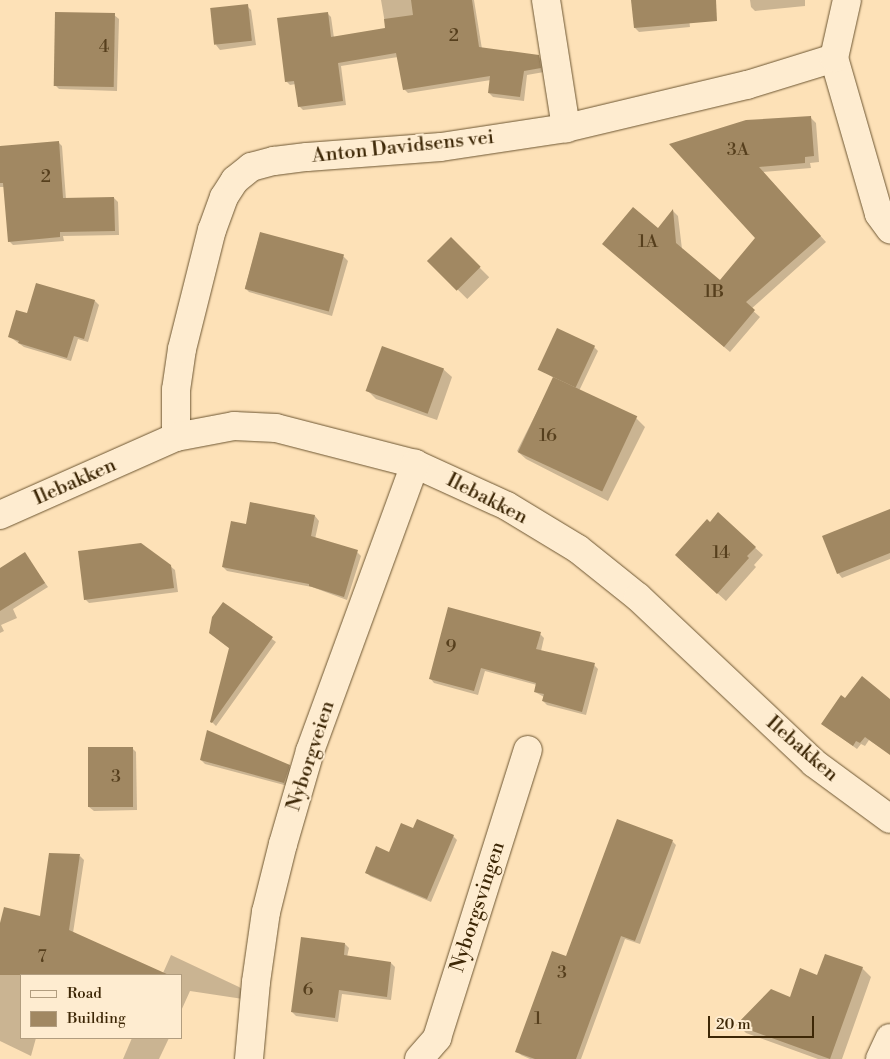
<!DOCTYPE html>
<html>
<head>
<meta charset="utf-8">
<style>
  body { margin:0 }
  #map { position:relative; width:890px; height:1059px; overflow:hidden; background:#fde1b7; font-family:"Libre Bodoni",serif }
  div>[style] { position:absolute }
  .shadow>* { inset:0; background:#0003; transform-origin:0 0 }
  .building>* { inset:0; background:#a18862; transform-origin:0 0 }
  .roads { filter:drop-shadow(0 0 1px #6d5632) drop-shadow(0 0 1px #6d5632) }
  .minor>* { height:28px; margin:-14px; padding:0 14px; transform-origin:14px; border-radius:14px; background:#feecd0 }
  span { translate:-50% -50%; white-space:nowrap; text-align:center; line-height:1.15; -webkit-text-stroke:4px #feecd0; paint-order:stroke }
  .number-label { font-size:18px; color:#563f1d }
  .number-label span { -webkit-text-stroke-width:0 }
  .street-label { font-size:20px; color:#3d2706 }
  .legend { position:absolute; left:20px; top:974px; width:162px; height:65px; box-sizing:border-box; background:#feecd0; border:1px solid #b19d7f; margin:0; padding:6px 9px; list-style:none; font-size:15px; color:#3d2706 }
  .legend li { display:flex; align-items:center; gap:10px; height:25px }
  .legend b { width:25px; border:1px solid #b19d7f }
  .scale { position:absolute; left:708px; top:1016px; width:106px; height:22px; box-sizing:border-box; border:2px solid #3d2706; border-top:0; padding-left:6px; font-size:15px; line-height:18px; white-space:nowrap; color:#3d2706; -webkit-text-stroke:4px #feecd0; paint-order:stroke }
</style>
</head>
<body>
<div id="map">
  <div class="shadow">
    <div style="clip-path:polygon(381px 0,474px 0,482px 49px,538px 56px,542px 60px,544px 72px,527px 75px,524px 101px,493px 97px,489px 93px,491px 80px,408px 93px,404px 89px,398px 57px,341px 66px,346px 105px,303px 110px,299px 106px,296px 84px,290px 85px,286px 81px,327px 13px,331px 17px,334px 38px,386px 29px)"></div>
    <div style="clip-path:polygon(633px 0,687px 0,690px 27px,639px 32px,635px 28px)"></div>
    <div style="clip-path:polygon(750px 0,805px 0,805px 6px,755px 11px,751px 7px)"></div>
    <div style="clip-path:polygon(247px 6px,251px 10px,256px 45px,220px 50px,216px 45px)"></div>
    <div style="clip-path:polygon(114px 15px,119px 19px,117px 91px,59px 89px,55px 85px)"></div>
    <div style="clip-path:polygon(810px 117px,816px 123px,819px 162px,810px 163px,811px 168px,763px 172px,826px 242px,751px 309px,760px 317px,730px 352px,609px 249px,658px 230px,673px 211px,678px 216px,682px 249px,720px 282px,756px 238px,671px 144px)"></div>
    <div style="clip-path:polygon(58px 142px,62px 146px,66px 199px,114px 198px,118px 202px,119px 235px,63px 236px,64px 241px,13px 245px,9px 241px,4px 187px,0 187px,0 147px)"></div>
    <div style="clip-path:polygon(260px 234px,344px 257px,348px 261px,332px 316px,249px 292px,245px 288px)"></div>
    <div style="left:451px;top:239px;width:54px;height:31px;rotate:45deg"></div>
    <div style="clip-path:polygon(95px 301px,99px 305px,88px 342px,78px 339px,71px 361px,24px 347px,10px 337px,28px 315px)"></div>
    <div style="clip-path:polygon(594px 347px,598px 351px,579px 391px,636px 418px,645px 427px,608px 501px,526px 459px,517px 451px,554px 378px,539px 369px)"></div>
    <div style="clip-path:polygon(443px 369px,452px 377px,437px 420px,376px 399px,368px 391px)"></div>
    <div style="clip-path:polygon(251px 504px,315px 516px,319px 521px,315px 539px,357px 552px,361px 556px,347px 600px,312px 587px,227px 571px,223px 567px,247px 526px)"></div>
    <div style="clip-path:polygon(890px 510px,890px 559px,842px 578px,838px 573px)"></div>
    <div style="clip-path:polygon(718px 514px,763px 555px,754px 565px,756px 567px,726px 601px,684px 563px)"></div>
    <div style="clip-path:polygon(30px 561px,48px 587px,13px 609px,17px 618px,1px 625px,4px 631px,0 633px,0 575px)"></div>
    <div style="clip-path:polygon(170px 566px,175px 570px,178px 592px,89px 603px,85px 599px)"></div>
    <div style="clip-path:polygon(223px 603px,276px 642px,216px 726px,211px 721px,230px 649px,210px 633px)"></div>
    <div style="clip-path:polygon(540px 634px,544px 638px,541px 651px,594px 665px,598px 669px,586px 715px,547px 705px,543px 701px,544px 697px,535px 692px,537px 685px,485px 671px,478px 695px,434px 683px,430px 678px)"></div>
    <div style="clip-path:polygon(846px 700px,890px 700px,890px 754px,869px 740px,865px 746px,861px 744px,857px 749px,822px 724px)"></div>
    <div style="clip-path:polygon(132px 748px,136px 752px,137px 810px,94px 811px,89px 807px)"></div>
    <div style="clip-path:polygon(201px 760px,289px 766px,293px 770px,288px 786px,205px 764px)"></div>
    <div style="clip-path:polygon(414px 830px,453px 836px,457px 840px,431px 902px,370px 876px,366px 872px,390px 854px)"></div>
    <div style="clip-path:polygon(672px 841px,676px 845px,640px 944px,625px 939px,581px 1059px,530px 1059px,521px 1055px,517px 1051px,567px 958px)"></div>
    <div style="clip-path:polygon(80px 856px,84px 860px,73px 933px,163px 973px,171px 955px,239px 987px,244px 991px,243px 999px,190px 991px,181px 1011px,181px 975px,21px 975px,21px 1038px,36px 1038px,31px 1056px,0 1041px,0 928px,41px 918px)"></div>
    <div style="clip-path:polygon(345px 944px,349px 948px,347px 957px,391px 963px,395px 967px,391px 1000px,342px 994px,338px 1022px,296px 1016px,292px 1012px)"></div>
    <div style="clip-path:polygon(862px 968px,871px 977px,842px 1059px,818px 1059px,746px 1033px,738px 1025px,790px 999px,818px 976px)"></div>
    <div style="clip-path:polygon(132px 1038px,169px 1038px,159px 1059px,123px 1059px)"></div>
  </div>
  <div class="building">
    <div style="clip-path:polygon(411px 0,472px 0,479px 47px,539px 55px,541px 68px,524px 71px,520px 97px,488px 93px,490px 76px,403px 90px,396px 53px,338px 63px,343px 101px,298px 107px,294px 81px,285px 82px,277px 18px,328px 12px,331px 37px,385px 28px,384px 19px,413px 15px)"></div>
    <div style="clip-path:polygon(631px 0,716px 0,717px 21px,634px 28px)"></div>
    <div style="left:248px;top:4px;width:37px;height:38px;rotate:84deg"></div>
    <div style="left:55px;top:12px;width:60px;height:74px;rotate:1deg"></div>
    <div style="clip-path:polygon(811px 116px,814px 156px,805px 157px,805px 163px,759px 167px,821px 236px,746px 302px,755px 310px,724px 347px,602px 244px,633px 207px,658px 228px,673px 209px,676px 243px,720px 280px,755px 238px,669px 144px,746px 120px)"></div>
    <div style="clip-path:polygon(59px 141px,63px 198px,114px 197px,115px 231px,60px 232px,60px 237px,8px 242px,3px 183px,0 183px,0 146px)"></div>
    <div style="left:260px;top:232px;width:87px;height:59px;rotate:15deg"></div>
    <div style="left:451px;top:237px;width:42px;height:34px;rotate:45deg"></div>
    <div style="clip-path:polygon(36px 283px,95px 300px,84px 339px,74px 336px,67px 358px,18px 343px,19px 341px,8px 337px,16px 310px,27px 313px)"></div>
    <div style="left:557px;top:328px;width:42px;height:46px;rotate:25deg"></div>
    <div style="left:382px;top:346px;width:66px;height:48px;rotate:20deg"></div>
    <div style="left:553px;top:377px;width:93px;height:83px;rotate:25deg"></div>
    <div style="clip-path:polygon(250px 502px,315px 515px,311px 536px,358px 550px,344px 597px,309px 586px,309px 584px,222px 567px,231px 521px,246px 524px)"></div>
    <div style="clip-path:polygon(890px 509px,890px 553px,837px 574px,822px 536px)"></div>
    <div style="clip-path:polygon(718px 512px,756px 547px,747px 556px,749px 558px,717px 594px,675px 555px,707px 519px,710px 522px)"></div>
    <div style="clip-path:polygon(141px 543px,171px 565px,174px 588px,84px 600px,78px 551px)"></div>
    <div style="clip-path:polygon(25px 552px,45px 583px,0 611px,0 568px)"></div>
    <div style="clip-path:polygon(223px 602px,273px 637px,212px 723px,210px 722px,229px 648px,209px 633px,212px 617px)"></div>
    <div style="clip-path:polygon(448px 607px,541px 632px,536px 649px,595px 663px,582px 712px,542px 701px,544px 694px,534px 692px,536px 683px,481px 668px,474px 691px,429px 679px)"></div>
    <div style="clip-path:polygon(862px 676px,890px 699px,890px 755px,865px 737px,860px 743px,856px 741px,853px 746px,821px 724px,841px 695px,845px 698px)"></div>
    <div style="clip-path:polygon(207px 730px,290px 765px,284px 783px,200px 760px)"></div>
    <div style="left:88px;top:747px;width:45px;height:60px"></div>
    <div style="clip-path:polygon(417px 819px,454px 835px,427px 899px,365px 873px,376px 846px,389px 852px,401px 823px,413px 828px)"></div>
    <div style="clip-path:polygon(617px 819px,673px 840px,635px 941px,621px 936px,576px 1059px,535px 1059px,515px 1052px,552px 951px,566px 956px)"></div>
    <div style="clip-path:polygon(49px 853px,80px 854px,69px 930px,169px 975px,0 975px,0 923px,4px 907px,40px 916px)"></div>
    <div style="clip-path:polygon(301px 937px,345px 943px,344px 955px,391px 962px,387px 997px,339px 990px,335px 1018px,291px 1012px)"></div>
    <div style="clip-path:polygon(825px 954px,863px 967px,830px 1059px,736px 1025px,771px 989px,790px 997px,800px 968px,817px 975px)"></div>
  </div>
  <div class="roads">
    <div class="minor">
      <div style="left:546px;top:0;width:130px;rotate:81.1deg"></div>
      <div style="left:834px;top:58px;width:162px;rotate:73.9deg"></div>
      <div style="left:879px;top:214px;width:19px;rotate:54deg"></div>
      <div style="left:176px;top:437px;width:47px;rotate:-90deg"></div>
      <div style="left:176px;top:390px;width:41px;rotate:-81.7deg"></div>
      <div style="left:182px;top:349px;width:123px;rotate:-75.9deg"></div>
      <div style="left:212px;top:230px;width:35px;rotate:-70deg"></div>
      <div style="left:224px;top:197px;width:20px;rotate:-57deg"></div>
      <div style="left:235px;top:180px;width:21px;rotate:-39deg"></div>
      <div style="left:251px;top:167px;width:24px;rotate:-15deg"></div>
      <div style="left:274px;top:161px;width:33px;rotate:-7deg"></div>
      <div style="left:307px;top:157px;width:134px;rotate:-4.3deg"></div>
      <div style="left:441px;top:147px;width:126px;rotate:-8.6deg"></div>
      <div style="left:566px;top:128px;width:186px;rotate:-13.4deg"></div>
      <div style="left:747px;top:85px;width:91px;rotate:-17.2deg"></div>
      <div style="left:834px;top:58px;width:59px;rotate:-77.4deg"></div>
      <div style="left:0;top:515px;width:193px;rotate:-23.9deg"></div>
      <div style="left:176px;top:437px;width:59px;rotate:-10.7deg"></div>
      <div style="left:234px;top:426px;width:42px;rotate:2.7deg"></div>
      <div style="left:276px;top:428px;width:144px;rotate:14.5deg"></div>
      <div style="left:415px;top:464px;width:101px;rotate:24.5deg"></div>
      <div style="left:507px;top:506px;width:83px;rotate:31.2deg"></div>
      <div style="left:578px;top:549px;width:77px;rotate:38.7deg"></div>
      <div style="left:638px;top:597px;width:242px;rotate:43.3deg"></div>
      <div style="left:814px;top:763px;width:94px;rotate:36.4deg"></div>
      <div style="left:249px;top:1059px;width:77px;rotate:-84.8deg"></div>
      <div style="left:256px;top:982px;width:71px;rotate:-81.9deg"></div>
      <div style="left:266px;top:912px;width:70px;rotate:-76deg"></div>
      <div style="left:283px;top:844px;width:97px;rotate:-73.8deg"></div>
      <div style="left:310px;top:751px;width:306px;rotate:-69.9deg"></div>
      <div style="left:419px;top:1059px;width:28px;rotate:-49deg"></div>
      <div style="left:437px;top:1038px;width:302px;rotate:-72.5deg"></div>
      <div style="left:880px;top:1059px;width:23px;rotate:-65deg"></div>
    </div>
  </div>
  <div class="number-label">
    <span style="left:454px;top:36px">2</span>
    <span style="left:104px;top:47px">4</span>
    <span style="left:738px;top:150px">3A</span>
    <span style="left:46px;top:177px">2</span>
    <span style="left:648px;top:242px">1A</span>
    <span style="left:714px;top:292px">1B</span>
    <span style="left:548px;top:436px">16</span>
    <span style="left:721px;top:553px">14</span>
    <span style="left:451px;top:647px">9</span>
    <span style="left:116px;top:777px">3</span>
    <span style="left:42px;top:957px">7</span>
    <span style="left:562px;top:973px">3</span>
    <span style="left:308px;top:990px">6</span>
    <span style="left:538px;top:1019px">1</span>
  </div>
  <div class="street-label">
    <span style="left:403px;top:147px;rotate:-6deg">Anton Davidsens vei</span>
    <span style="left:75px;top:482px;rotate:-24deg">Ilebakken</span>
    <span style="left:487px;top:499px;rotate:27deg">Ilebakken</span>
    <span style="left:802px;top:749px;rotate:41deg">Ilebakken</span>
    <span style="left:311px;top:756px;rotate:-72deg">Nyborgveien</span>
    <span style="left:478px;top:907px;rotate:-72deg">Nyborgsvingen</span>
  </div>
  <ul class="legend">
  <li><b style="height:6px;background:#feecd0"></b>Road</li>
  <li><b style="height:14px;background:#a18862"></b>Building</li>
  </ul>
  <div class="scale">20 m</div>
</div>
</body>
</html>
